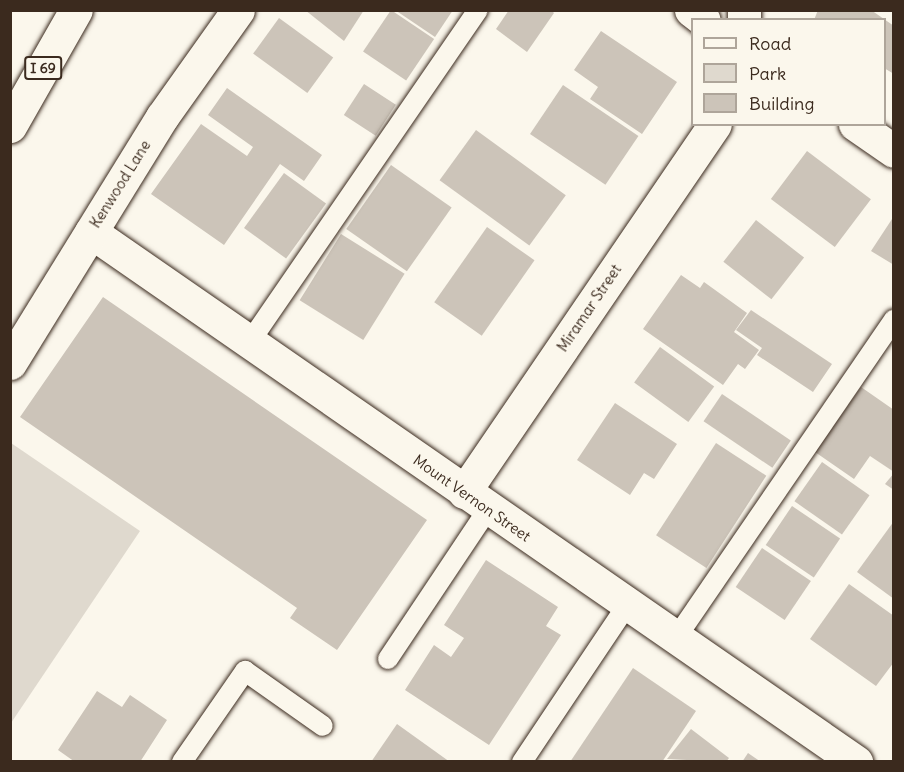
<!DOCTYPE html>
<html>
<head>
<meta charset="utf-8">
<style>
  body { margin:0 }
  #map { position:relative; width:904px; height:772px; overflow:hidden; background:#fbf7ec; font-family:Delius,sans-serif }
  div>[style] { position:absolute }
  .green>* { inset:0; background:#dfd9ce }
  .building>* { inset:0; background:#ccc4b9; transform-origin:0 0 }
  .roads { filter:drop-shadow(0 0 2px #3b2a1e) drop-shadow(0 0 2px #3b2a1e) }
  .lane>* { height:20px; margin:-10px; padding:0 10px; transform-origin:10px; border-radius:10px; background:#fbf7ec }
  .street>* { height:33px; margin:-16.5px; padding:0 16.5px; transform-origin:16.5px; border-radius:16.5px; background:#fbf7ec }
  .secondary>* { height:33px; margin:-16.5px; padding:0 16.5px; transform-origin:16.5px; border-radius:16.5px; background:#fbf7ec }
  .highway>* { height:33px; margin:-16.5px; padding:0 16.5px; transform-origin:16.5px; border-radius:16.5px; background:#fbf7ec }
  span { translate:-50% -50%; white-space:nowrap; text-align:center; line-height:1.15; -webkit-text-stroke:4.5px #fbf7ec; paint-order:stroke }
  .shield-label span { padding:2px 4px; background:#fbf7ec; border:2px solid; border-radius:4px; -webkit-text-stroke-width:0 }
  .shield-label { font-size:14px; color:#3b2a1e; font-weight:700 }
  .street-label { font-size:15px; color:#3b2a1e }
  .frame { position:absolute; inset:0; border:12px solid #3b2a1e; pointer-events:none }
  .legend { position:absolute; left:691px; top:18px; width:195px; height:108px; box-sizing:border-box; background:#fbf7ec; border:2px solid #aea59a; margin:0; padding:8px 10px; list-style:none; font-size:18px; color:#3b2a1e }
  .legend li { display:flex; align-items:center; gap:12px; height:30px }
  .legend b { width:30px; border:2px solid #aea59a }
</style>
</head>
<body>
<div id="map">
  <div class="green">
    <div style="clip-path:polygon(11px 443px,140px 531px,11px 723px)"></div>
  </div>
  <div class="building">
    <div style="clip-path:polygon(305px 10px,364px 10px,344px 41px)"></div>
    <div style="left:391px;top:10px;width:52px;height:50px;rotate:34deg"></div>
    <div style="clip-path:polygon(395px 10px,453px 10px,435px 37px)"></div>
    <div style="clip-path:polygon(509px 10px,551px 10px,554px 13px,527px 52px,496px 29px)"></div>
    <div style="clip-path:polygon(818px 10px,871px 10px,894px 26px,894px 74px,884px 68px,884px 20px,814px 20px)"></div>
    <div style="left:279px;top:18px;width:67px;height:44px;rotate:36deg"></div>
    <div style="clip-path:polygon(601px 31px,677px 82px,642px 134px,590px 99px,598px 87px,574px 70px)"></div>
    <div style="left:364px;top:84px;width:38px;height:37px;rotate:33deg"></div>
    <div style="left:563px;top:85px;width:91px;height:59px;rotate:34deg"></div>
    <div style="clip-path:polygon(227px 88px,322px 155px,304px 181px,280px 164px,224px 245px,151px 194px,201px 124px,247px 156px,253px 147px,208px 115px)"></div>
    <div style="left:476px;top:130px;width:111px;height:62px;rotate:36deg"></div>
    <div style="left:807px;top:151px;width:80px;height:60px;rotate:37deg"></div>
    <div style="left:391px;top:165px;width:74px;height:78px;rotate:35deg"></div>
    <div style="left:284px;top:173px;width:52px;height:68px;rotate:36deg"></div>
    <div style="clip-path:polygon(894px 216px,894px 265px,871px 251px)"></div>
    <div style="left:756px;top:220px;width:61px;height:53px;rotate:38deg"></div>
    <div style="left:487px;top:227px;width:58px;height:92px;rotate:35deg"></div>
    <div style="left:341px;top:234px;width:75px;height:78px;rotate:32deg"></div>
    <div style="clip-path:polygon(681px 275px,700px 288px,704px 282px,747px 313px,734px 332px,759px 350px,745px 369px,738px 364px,723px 385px,643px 329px)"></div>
    <div style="clip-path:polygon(103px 297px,427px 520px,337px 650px,290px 618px,297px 608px,20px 417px)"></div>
    <div style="clip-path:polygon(751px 310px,832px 364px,813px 392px,757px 355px,762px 348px,736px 330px)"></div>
    <div style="left:660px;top:347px;width:67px;height:44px;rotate:36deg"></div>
    <div style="clip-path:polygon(861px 387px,894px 410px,894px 472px,870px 456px,854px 479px,815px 452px)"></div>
    <div style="left:722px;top:394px;width:83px;height:33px;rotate:34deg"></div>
    <div style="clip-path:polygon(615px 403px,677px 444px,654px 479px,644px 473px,630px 495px,577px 460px)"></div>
    <div style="left:716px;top:443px;width:60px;height:110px;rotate:33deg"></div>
    <div style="left:822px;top:462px;width:58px;height:48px;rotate:35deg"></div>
    <div style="clip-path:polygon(894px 473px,894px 490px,885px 484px)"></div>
    <div style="left:792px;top:506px;width:58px;height:47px;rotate:34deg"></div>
    <div style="clip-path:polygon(894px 521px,894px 599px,857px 572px)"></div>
    <div style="left:762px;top:548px;width:59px;height:47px;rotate:34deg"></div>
    <div style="clip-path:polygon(486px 560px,558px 607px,546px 626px,561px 635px,489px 745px,405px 690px,434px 645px,451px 657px,464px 638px,444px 625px)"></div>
    <div style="clip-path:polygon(849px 584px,894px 616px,894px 662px,876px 686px,810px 639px)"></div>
    <div style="clip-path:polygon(633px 668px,696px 711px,662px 762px,570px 762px)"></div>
    <div style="clip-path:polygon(97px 691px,122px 707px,130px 695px,167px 720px,140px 762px,75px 762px,58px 750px)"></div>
    <div style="clip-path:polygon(397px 724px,450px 762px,371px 762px)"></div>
    <div style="clip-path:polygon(691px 729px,729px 758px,726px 762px,667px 759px)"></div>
    <div style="clip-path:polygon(748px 753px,761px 762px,742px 762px)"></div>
  </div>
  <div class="roads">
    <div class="lane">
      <div style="left:249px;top:343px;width:404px;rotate:-55.5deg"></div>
      <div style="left:676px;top:638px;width:386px;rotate:-55.6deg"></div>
      <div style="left:388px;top:659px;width:180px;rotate:-56.3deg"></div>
      <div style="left:182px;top:762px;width:111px;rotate:-55.3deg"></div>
      <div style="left:245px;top:671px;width:95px;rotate:35.2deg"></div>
      <div style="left:522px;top:762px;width:189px;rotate:-56.2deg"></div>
    </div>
    <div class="street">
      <div style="left:744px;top:20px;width:10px;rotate:-90deg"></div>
      <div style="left:91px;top:232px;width:931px;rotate:34.71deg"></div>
      <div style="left:10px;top:363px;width:289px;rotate:-58.3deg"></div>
      <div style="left:162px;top:117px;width:131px;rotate:-54.6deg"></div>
      <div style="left:464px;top:492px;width:445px;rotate:-55.7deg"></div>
    </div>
    <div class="secondary">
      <div style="left:691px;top:10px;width:16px;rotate:38deg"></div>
      <div style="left:855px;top:124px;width:47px;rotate:34.7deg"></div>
    </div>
    <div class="highway">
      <div style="left:10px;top:126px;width:133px;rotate:-60.4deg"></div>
    </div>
  </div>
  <div class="shield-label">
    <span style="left:43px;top:68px">I 69</span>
  </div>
  <div class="street-label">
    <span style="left:120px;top:184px;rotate:-58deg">Kenwood Lane</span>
    <span style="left:589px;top:308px;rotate:-56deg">Miramar Street</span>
    <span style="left:472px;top:498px;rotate:35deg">Mount Vernon Street</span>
  </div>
  <div class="frame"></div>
  <ul class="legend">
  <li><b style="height:8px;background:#fbf7ec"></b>Road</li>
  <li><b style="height:16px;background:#dfd9ce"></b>Park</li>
  <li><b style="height:16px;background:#ccc4b9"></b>Building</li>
  </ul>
</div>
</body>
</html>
